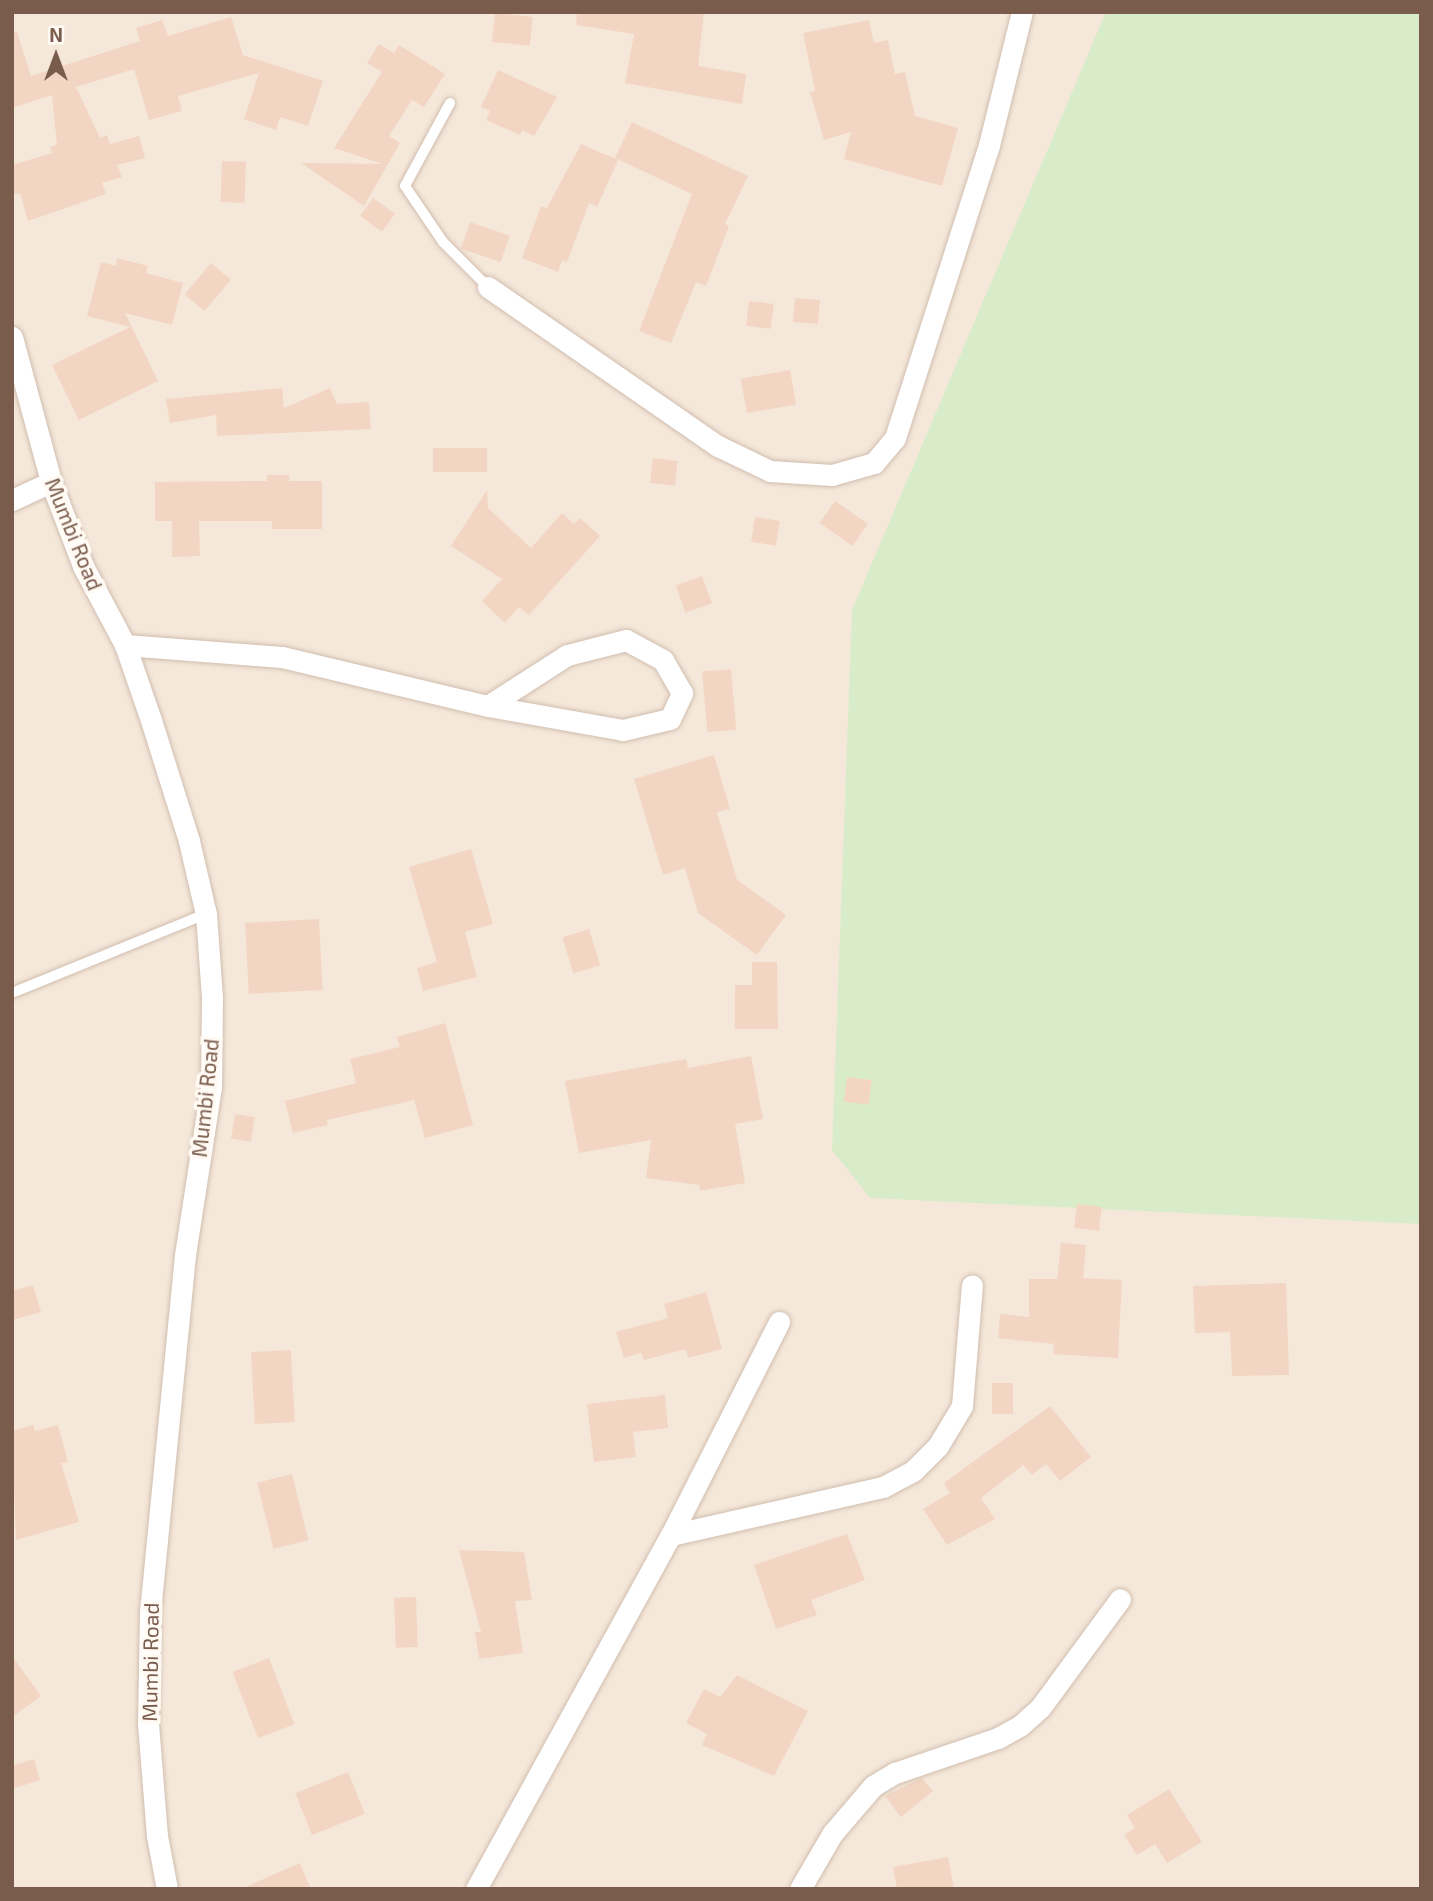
<!DOCTYPE html>
<html>
<head>
<meta charset="utf-8">
<style>
  body { margin:0 }
  #map { position:relative; width:1433px; height:1901px; overflow:hidden; background:#fdf6ec; font-family:"Exo 2",sans-serif }
  div>[style] { position:absolute }
  .residential>* { inset:0; background:#f5e8da; transform-origin:0 0 }
  .green>* { inset:0; background:#d8ecc9 }
  .building>* { inset:0; background:#f3d5c3; transform-origin:0 0 }
  .roads { filter:drop-shadow(0 0 2px #d1beb0) drop-shadow(0 0 2px #d1beb0) }
  .lane>* { height:10px; margin:-5px; padding:0 5px; transform-origin:5px; border-radius:5px; background:#fff }
  .street>* { height:21px; margin:-10.5px; padding:0 10.5px; transform-origin:10.5px; border-radius:10.5px; background:#fff }
  span { translate:-50% -50%; white-space:nowrap; text-align:center; line-height:1.15; -webkit-text-stroke:7px #fffaf3; paint-order:stroke }
  .street-label { font-size:21px; color:#7a5c4d }
  .frame { position:absolute; inset:0; border:14px solid #7a5c4d; pointer-events:none }
  .north { position:absolute; left:21px; top:21px; width:70px; height:70px; -webkit-text-stroke:5px #fffaf3; paint-order:stroke; rotate:0deg; font-size:19px; font-weight:700; line-height:28px; text-align:center; color:#7a5c4d }
  .north::after { content:''; display:block; margin:auto; width:24px; height:32px; background:#7a5c4d; clip-path:polygon(50% 0,100% 100%,50% 72%,0 100%) }
</style>
</head>
<body>
<div id="map">
  <div class="residential">
    <div style="left:12px;top:12px;width:1409px;height:1877px"></div>
  </div>
  <div class="green">
    <div style="clip-path:polygon(1106px 12px,1421px 12px,1421px 1224px,870px 1198px,832px 1150px,852px 610px)"></div>
  </div>
  <div class="building">
    <div style="clip-path:polygon(577px 12px,704px 12px,698px 66px,746px 74px,742px 104px,625px 83px,634px 34px,576px 25px)"></div>
    <div style="left:495px;top:13px;width:38px;height:29px;rotate:6deg"></div>
    <div style="clip-path:polygon(231px 17px,243px 55px,323px 81px,308px 126px,280px 117px,276px 130px,244px 119px,259px 73px,178px 96px,182px 111px,149px 120px,134px 69px,76px 87px,100px 138px,107px 135px,110px 144px,139px 136px,145px 158px,117px 165px,122px 177px,102px 183px,106px 194px,28px 221px,20px 193px,12px 195px,12px 165px,52px 153px,50px 147px,57px 145px,52px 95px,12px 108px,12px 33px,17px 32px,31px 76px,140px 41px,136px 28px,162px 20px,168px 36px)"></div>
    <div style="clip-path:polygon(869px 20px,874px 43px,888px 40px,895px 74px,905px 72px,915px 116px,958px 128px,942px 186px,844px 159px,851px 132px,824px 140px,810px 92px,815px 91px,803px 33px)"></div>
    <div style="clip-path:polygon(379px 44px,394px 53px,399px 45px,445px 74px,424px 107px,412px 100px,389px 136px,400px 143px,364px 206px,301px 163px,383px 164px,334px 148px,382px 72px,367px 63px)"></div>
    <div style="clip-path:polygon(498px 70px,557px 97px,534px 136px,522px 130px,520px 135px,486px 120px,490px 111px,481px 107px)"></div>
    <div style="clip-path:polygon(632px 122px,748px 176px,725px 224px,729px 226px,706px 286px,696px 282px,671px 343px,639px 331px,692px 194px,615px 158px)"></div>
    <div style="clip-path:polygon(581px 144px,618px 160px,597px 207px,589px 203px,567px 262px,562px 260px,558px 272px,522px 258px,541px 206px,547px 208px)"></div>
    <div style="left:222px;top:161px;width:24px;height:41px;rotate:2deg"></div>
    <div style="left:373px;top:198px;width:27px;height:22px;rotate:36deg"></div>
    <div style="left:470px;top:222px;width:42px;height:28px;rotate:19deg"></div>
    <div style="clip-path:polygon(117px 258px,148px 266px,146px 273px,183px 283px,172px 325px,125px 313px,158px 381px,79px 420px,52px 365px,130px 327px,87px 316px,101px 262px,116px 266px)"></div>
    <div style="left:211px;top:263px;width:26px;height:41px;rotate:40deg"></div>
    <div style="left:795px;top:298px;width:25px;height:24px;rotate:5deg"></div>
    <div style="left:749px;top:301px;width:25px;height:25px;rotate:7deg"></div>
    <div style="left:790px;top:370px;width:35px;height:50px;rotate:80deg"></div>
    <div style="clip-path:polygon(282px 388px,284px 408px,330px 388px,337px 404px,369px 402px,371px 429px,217px 436px,216px 415px,170px 423px,166px 399px)"></div>
    <div style="left:487px;top:448px;width:24px;height:54px;rotate:90deg"></div>
    <div style="left:653px;top:458px;width:25px;height:25px;rotate:7deg"></div>
    <div style="clip-path:polygon(267px 475px,289px 475px,289px 481px,322px 481px,322px 529px,272px 529px,272px 521px,199px 521px,200px 556px,172px 557px,172px 521px,155px 521px,155px 482px,267px 481px)"></div>
    <div style="clip-path:polygon(487px 490px,488px 508px,531px 548px,562px 513px,574px 524px,580px 518px,600px 536px,529px 615px,519px 607px,505px 623px,482px 601px,502px 579px,451px 546px)"></div>
    <div style="left:835px;top:501px;width:40px;height:27px;rotate:35deg"></div>
    <div style="left:755px;top:517px;width:25px;height:25px;rotate:9deg"></div>
    <div style="left:702px;top:576px;width:29px;height:28px;rotate:70deg"></div>
    <div style="left:731px;top:669px;width:61px;height:29px;rotate:85deg"></div>
    <div style="clip-path:polygon(714px 755px,730px 809px,717px 812px,737px 880px,786px 915px,757px 955px,698px 913px,685px 868px,663px 875px,634px 779px)"></div>
    <div style="clip-path:polygon(471px 849px,493px 924px,465px 932px,477px 977px,423px 991px,417px 968px,437px 962px,409px 867px)"></div>
    <div style="left:319px;top:919px;width:71px;height:74px;rotate:87deg"></div>
    <div style="left:589px;top:929px;width:38px;height:28px;rotate:73deg"></div>
    <div style="clip-path:polygon(752px 962px,777px 962px,778px 1029px,735px 1029px,735px 985px,752px 985px)"></div>
    <div style="clip-path:polygon(445px 1023px,473px 1125px,425px 1138px,414px 1100px,327px 1120px,328px 1125px,293px 1133px,285px 1101px,356px 1083px,350px 1059px,400px 1047px,397px 1037px)"></div>
    <div style="clip-path:polygon(751px 1056px,763px 1119px,735px 1124px,745px 1183px,700px 1191px,699px 1185px,646px 1178px,651px 1140px,579px 1153px,565px 1081px,686px 1059px,688px 1068px)"></div>
    <div style="left:847px;top:1077px;width:25px;height:25px;rotate:7deg"></div>
    <div style="left:235px;top:1114px;width:20px;height:25px;rotate:9deg"></div>
    <div style="left:1077px;top:1204px;width:25px;height:24px;rotate:7deg"></div>
    <div style="clip-path:polygon(1061px 1243px,1086px 1245px,1083px 1278px,1122px 1280px,1118px 1358px,1053px 1354px,1054px 1344px,998px 1338px,1000px 1314px,1029px 1317px,1029px 1279px,1057px 1279px)"></div>
    <div style="clip-path:polygon(1286px 1283px,1289px 1375px,1232px 1376px,1230px 1332px,1195px 1333px,1193px 1286px)"></div>
    <div style="clip-path:polygon(33px 1285px,41px 1312px,12px 1320px,12px 1291px)"></div>
    <div style="clip-path:polygon(706px 1292px,722px 1349px,688px 1358px,686px 1349px,644px 1360px,641px 1353px,624px 1358px,616px 1332px,668px 1318px,664px 1304px)"></div>
    <div style="left:291px;top:1350px;width:72px;height:40px;rotate:87deg"></div>
    <div style="left:992px;top:1383px;width:21px;height:31px"></div>
    <div style="clip-path:polygon(665px 1395px,668px 1428px,633px 1432px,636px 1457px,594px 1462px,587px 1404px)"></div>
    <div style="clip-path:polygon(1050px 1406px,1091px 1457px,1060px 1481px,1046px 1464px,1032px 1475px,1023px 1465px,981px 1498px,995px 1519px,947px 1545px,923px 1509px,950px 1493px,944px 1483px)"></div>
    <div style="clip-path:polygon(33px 1425px,35px 1431px,58px 1425px,68px 1462px,61px 1463px,79px 1522px,16px 1540px,12px 1431px)"></div>
    <div style="left:292px;top:1474px;width:68px;height:36px;rotate:76deg"></div>
    <div style="clip-path:polygon(847px 1534px,865px 1580px,811px 1600px,817px 1615px,776px 1629px,754px 1565px)"></div>
    <div style="clip-path:polygon(459px 1550px,524px 1552px,532px 1600px,515px 1601px,523px 1653px,479px 1659px,475px 1632px,481px 1632px)"></div>
    <div style="left:416px;top:1597px;width:50px;height:22px;rotate:88deg"></div>
    <div style="clip-path:polygon(12px 1656px,41px 1696px,12px 1717px)"></div>
    <div style="left:269px;top:1658px;width:71px;height:39px;rotate:69deg"></div>
    <div style="clip-path:polygon(737px 1675px,808px 1711px,774px 1776px,702px 1745px,707px 1734px,686px 1723px,704px 1689px,720px 1697px)"></div>
    <div style="clip-path:polygon(34px 1759px,40px 1780px,12px 1789px,12px 1766px)"></div>
    <div style="left:348px;top:1772px;width:45px;height:57px;rotate:68deg"></div>
    <div style="clip-path:polygon(922px 1778px,933px 1791px,901px 1817px,885px 1796px)"></div>
    <div style="clip-path:polygon(1169px 1789px,1202px 1842px,1167px 1863px,1155px 1844px,1137px 1855px,1124px 1835px,1135px 1828px,1127px 1815px)"></div>
    <div style="clip-path:polygon(948px 1857px,954px 1889px,897px 1889px,893px 1867px)"></div>
    <div style="clip-path:polygon(300px 1863px,311px 1889px,241px 1889px)"></div>
  </div>
  <div class="roads">
    <div class="lane">
      <div style="left:450px;top:103px;width:94px;rotate:118.5deg"></div>
      <div style="left:405px;top:186px;width:68px;rotate:55.8deg"></div>
      <div style="left:443px;top:242px;width:64px;rotate:45deg"></div>
      <div style="left:12px;top:993px;width:209px;rotate:-22.2deg"></div>
    </div>
    <div class="street">
      <div style="left:488px;top:287px;width:280px;rotate:34.7deg"></div>
      <div style="left:718px;top:446px;width:58px;rotate:25.7deg"></div>
      <div style="left:770px;top:471px;width:62px;rotate:3.7deg"></div>
      <div style="left:832px;top:475px;width:44px;rotate:-15.9deg"></div>
      <div style="left:874px;top:463px;width:33px;rotate:-50deg"></div>
      <div style="left:895px;top:438px;width:308px;rotate:-72.2deg"></div>
      <div style="left:989px;top:145px;width:137px;rotate:-76.1deg"></div>
      <div style="left:12px;top:337px;width:150px;rotate:74.9deg"></div>
      <div style="left:51px;top:482px;width:90px;rotate:69.1deg"></div>
      <div style="left:83px;top:566px;width:89px;rotate:62deg"></div>
      <div style="left:125px;top:645px;width:76px;rotate:70.9deg"></div>
      <div style="left:150px;top:717px;width:130px;rotate:72.5deg"></div>
      <div style="left:189px;top:841px;width:75px;rotate:76.9deg"></div>
      <div style="left:206px;top:914px;width:83px;rotate:85.9deg"></div>
      <div style="left:212px;top:997px;width:90px;rotate:90.6deg"></div>
      <div style="left:211px;top:1087px;width:170px;rotate:98.8deg"></div>
      <div style="left:185px;top:1255px;width:359px;rotate:95.6deg"></div>
      <div style="left:150px;top:1612px;width:112px;rotate:91deg"></div>
      <div style="left:148px;top:1724px;width:112px;rotate:85.4deg"></div>
      <div style="left:157px;top:1836px;width:54px;rotate:79.3deg"></div>
      <div style="left:12px;top:500px;width:43px;rotate:-24.8deg"></div>
      <div style="left:125px;top:645px;width:157px;rotate:4.4deg"></div>
      <div style="left:282px;top:657px;width:212px;rotate:13.4deg"></div>
      <div style="left:488px;top:706px;width:137px;rotate:10.1deg"></div>
      <div style="left:623px;top:730px;width:48px;rotate:-13.2deg"></div>
      <div style="left:670px;top:719px;width:29px;rotate:-65deg"></div>
      <div style="left:682px;top:693px;width:38px;rotate:-120deg"></div>
      <div style="left:663px;top:660px;width:42px;rotate:-151.6deg"></div>
      <div style="left:626px;top:640px;width:61px;rotate:165.7deg"></div>
      <div style="left:567px;top:655px;width:94px;rotate:147.2deg"></div>
      <div style="left:671px;top:1535px;width:217px;rotate:-12.8deg"></div>
      <div style="left:883px;top:1487px;width:34px;rotate:-28deg"></div>
      <div style="left:913px;top:1471px;width:35px;rotate:-45deg"></div>
      <div style="left:938px;top:1446px;width:47px;rotate:-59deg"></div>
      <div style="left:962px;top:1406px;width:121px;rotate:-85.3deg"></div>
      <div style="left:476px;top:1889px;width:404px;rotate:-61.2deg"></div>
      <div style="left:671px;top:1535px;width:239px;rotate:-63.1deg"></div>
      <div style="left:800px;top:1889px;width:64px;rotate:-59.8deg"></div>
      <div style="left:832px;top:1834px;width:63px;rotate:-49.5deg"></div>
      <div style="left:873px;top:1786px;width:26px;rotate:-31deg"></div>
      <div style="left:895px;top:1773px;width:109px;rotate:-18.8deg"></div>
      <div style="left:998px;top:1738px;width:26px;rotate:-29deg"></div>
      <div style="left:1021px;top:1725px;width:25px;rotate:-42deg"></div>
      <div style="left:1040px;top:1708px;width:135px;rotate:-53.7deg"></div>
    </div>
  </div>
  <div class="street-label">
    <span style="left:74px;top:534px;rotate:68deg">Mumbi Road</span>
    <span style="left:205px;top:1098px;rotate:-84deg">Mumbi Road</span>
    <span style="left:150px;top:1662px;rotate:-89deg">Mumbi Road</span>
  </div>
  <div class="frame"></div>
  <div class="north">N</div>
</div>
</body>
</html>
